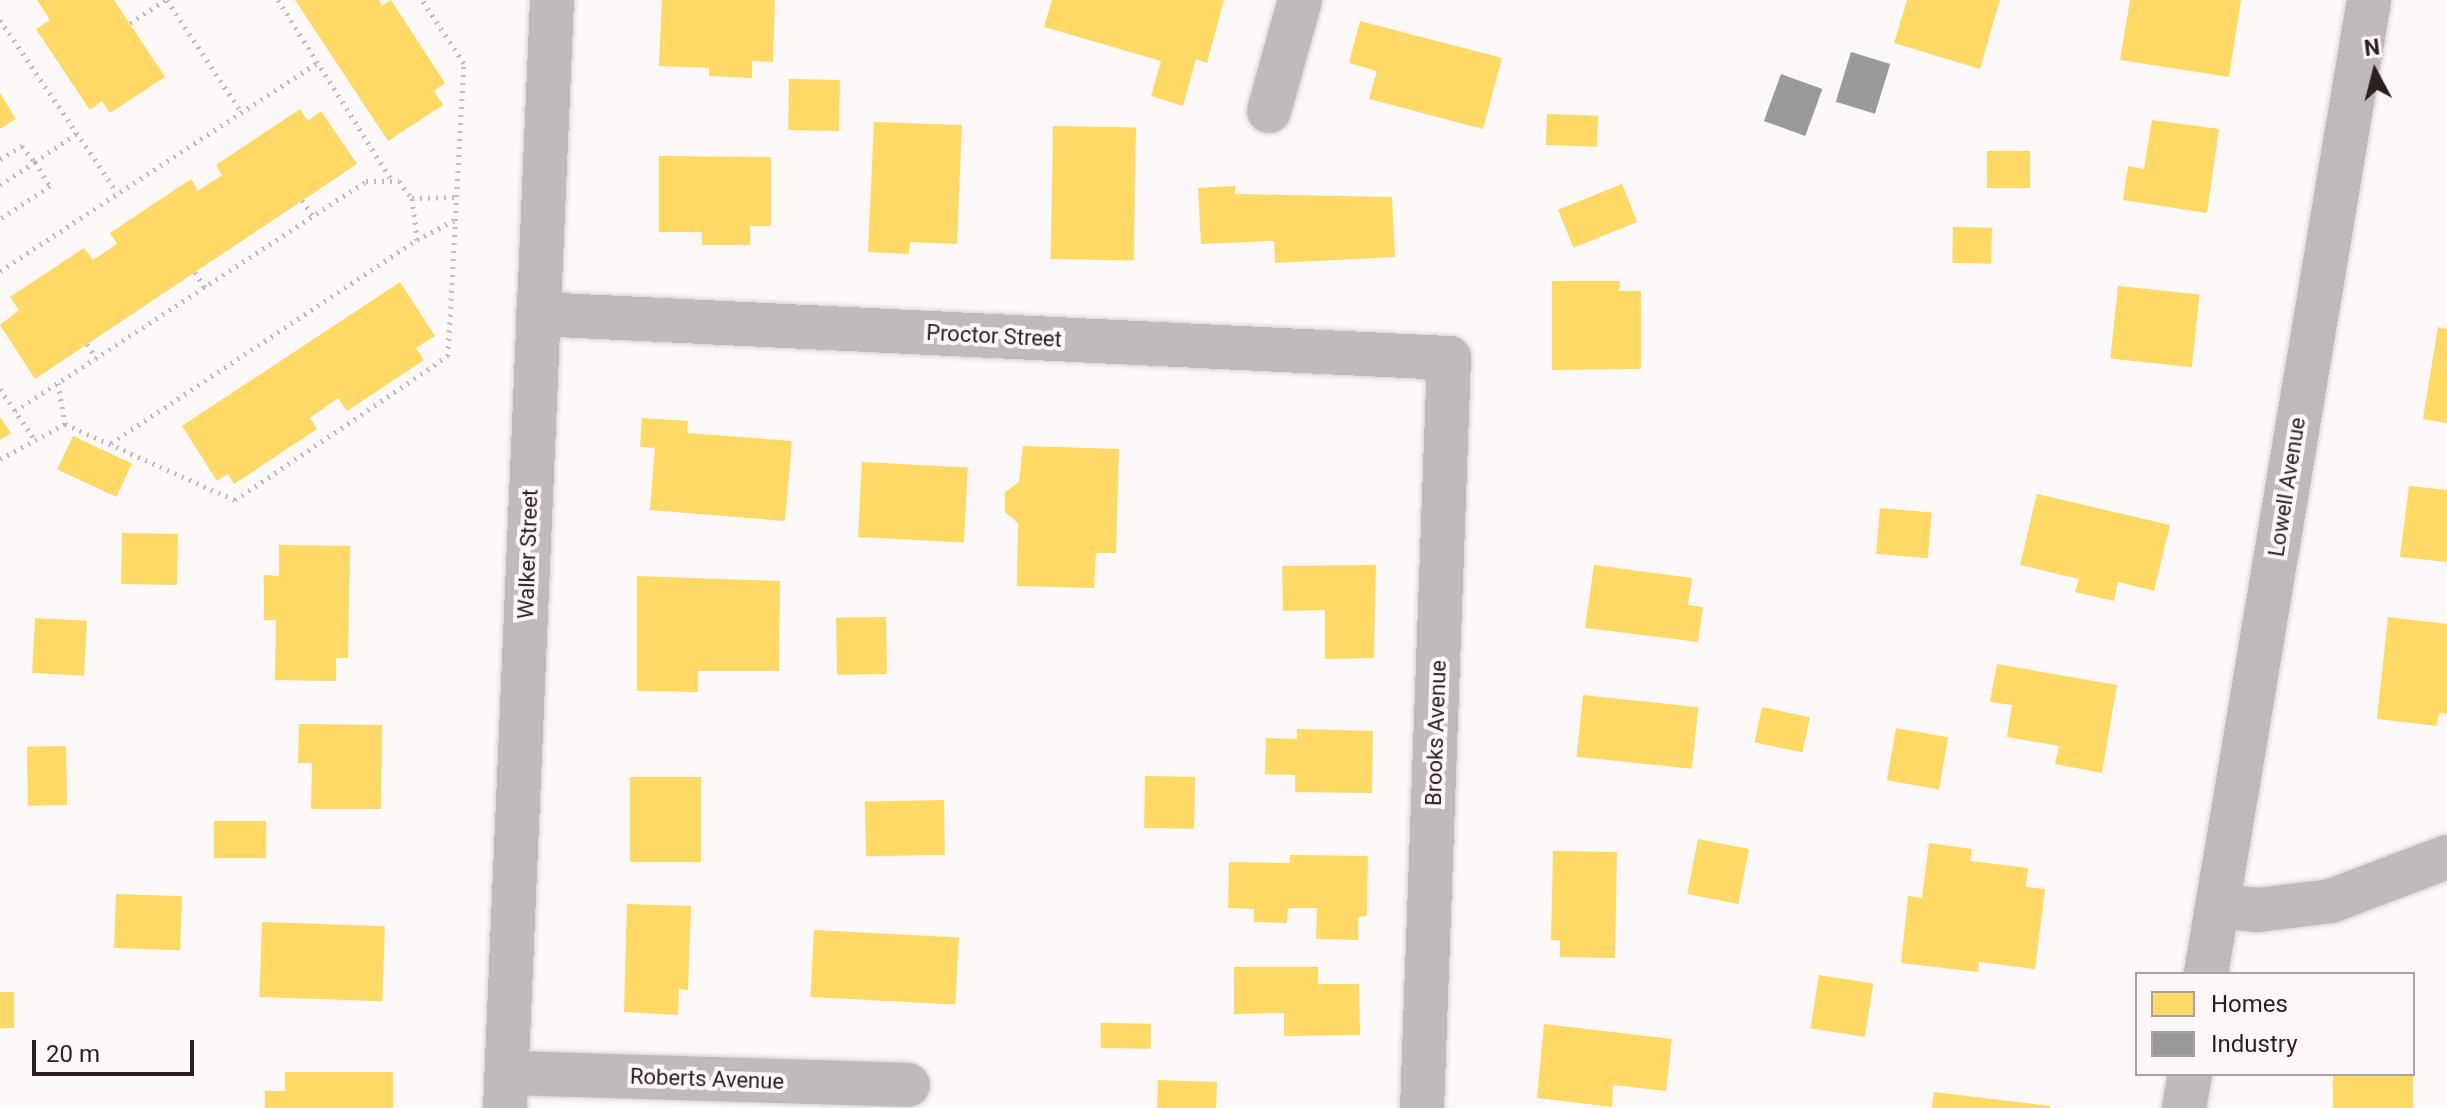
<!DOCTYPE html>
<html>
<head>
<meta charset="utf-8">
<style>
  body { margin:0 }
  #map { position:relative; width:2447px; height:1108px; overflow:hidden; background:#fdf8f8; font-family:Roboto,sans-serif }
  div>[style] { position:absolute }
  .homes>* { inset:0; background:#ffd966; transform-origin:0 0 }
  .industry>* { inset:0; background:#999; transform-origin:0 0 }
  .path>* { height:5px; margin-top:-2.5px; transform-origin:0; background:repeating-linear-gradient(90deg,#c1bcbc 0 2px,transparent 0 8px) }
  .roads { filter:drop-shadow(0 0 2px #d6d2d2) drop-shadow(0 0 2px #d6d2d2) }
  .street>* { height:44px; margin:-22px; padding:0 22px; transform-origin:22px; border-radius:22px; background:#c0bbbb }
  .secondary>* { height:44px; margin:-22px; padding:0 22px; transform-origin:22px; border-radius:22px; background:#bfb9b9 }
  span { translate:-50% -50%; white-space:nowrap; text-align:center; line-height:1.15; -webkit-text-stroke:8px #fef7f7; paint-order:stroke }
  .street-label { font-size:22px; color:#2b1f1f }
  .legend { position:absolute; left:2135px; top:972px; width:280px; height:104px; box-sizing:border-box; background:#fef7f7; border:2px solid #aaa1a1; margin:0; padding:10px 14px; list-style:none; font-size:24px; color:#2b1f1f }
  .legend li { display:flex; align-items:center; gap:16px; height:40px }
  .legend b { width:40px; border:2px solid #aaa1a1 }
  .north { position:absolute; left:2335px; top:32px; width:80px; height:80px; -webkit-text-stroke:6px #fef7f7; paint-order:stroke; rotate:353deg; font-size:22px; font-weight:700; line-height:32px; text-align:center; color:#2b1f1f }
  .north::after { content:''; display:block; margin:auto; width:28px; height:36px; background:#2b1f1f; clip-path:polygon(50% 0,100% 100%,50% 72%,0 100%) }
  .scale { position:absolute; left:32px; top:1040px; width:162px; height:36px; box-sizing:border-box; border:4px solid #2b1f1f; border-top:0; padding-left:10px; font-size:24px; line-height:28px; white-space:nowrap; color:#2b1f1f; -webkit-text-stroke:6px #fef7f7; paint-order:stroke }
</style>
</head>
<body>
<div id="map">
  <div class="homes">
    <div style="clip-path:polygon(37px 0,114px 0,165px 77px,110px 113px,102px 101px,90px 110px,36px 29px,50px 20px)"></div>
    <div style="clip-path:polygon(295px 0,379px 0,382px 6px,391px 0,445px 83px,434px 91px,443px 105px,388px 141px)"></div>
    <div style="clip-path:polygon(662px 0,775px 0,773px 62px,752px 61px,752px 78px,709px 76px,709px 68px,659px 66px)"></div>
    <div style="clip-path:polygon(1052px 0,1224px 0,1207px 63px,1196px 59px,1183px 106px,1151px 96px,1161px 61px,1044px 27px)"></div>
    <div style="clip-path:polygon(1907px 0,2000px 0,1980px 69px,1894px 43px)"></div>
    <div style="clip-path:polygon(2130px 0,2241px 0,2229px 77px,2120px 60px)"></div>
    <div style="clip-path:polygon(1360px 21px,1502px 58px,1483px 129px,1369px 99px,1377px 71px,1349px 63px)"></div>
    <div style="left:789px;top:79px;width:51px;height:51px;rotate:1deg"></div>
    <div style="clip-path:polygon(0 93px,16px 119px,0 129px)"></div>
    <div style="clip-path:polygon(300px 109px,308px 121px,321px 111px,357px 164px,35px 379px,0 325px,19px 310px,10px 297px,84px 248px,93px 260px,117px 244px,110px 233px,191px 179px,198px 191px,222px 175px,216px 165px)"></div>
    <div style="left:1547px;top:114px;width:51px;height:31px;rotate:2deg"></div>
    <div style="clip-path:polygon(2152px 120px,2219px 129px,2207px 213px,2123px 200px,2128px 166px,2144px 169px)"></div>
    <div style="clip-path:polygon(874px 122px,962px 125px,957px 244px,910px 242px,909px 254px,868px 252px)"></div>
    <div style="left:1053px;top:126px;width:83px;height:133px;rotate:1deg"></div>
    <div style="left:1987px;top:151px;width:43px;height:37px"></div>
    <div style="clip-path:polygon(659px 156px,771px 157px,771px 226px,750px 226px,750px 245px,702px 245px,702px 232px,659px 232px)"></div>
    <div style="left:1622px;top:184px;width:41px;height:69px;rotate:68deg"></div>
    <div style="clip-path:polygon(1235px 186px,1235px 194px,1392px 197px,1395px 257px,1275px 263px,1274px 241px,1201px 244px,1198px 188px)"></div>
    <div style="left:1953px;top:227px;width:39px;height:36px;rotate:1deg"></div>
    <div style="clip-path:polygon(1552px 281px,1620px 281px,1619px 291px,1641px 291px,1641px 369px,1552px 370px)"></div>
    <div style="clip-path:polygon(400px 282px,435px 336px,416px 348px,424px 360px,347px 411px,338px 398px,310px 418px,317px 429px,234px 484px,228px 474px,217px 481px,182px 426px)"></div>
    <div style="left:2118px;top:286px;width:82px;height:73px;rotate:6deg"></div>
    <div style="clip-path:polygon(2438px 327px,2447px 329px,2447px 423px,2423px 419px)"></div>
    <div style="clip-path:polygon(0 417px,11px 433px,0 440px)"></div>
    <div style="clip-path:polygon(642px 418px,688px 421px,687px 433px,792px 441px,785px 521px,650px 510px,655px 448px,640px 447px)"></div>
    <div style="left:73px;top:436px;width:65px;height:37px;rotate:25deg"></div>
    <div style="clip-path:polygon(1023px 446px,1119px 449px,1116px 553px,1096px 553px,1094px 588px,1017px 586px,1018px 523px,1005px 512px,1005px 492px,1019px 482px)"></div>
    <div style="left:862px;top:462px;width:106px;height:75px;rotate:3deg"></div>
    <div style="clip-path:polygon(2409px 486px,2447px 490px,2447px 562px,2400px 557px)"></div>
    <div style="clip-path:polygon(2037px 494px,2170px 525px,2154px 591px,2118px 582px,2114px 601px,2075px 592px,2079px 579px,2020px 565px)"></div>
    <div style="left:1880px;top:508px;width:52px;height:46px;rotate:5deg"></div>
    <div style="left:122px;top:533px;width:56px;height:51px;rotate:1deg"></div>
    <div style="clip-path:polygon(279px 545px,350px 546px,348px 658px,336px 658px,336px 681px,275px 680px,276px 620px,264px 620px,264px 575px,279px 576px)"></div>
    <div style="clip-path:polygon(1376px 565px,1374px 658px,1325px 659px,1325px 610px,1283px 611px,1282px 566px)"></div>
    <div style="clip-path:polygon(1594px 565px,1692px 578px,1688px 605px,1703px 607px,1698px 642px,1585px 628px)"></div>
    <div style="clip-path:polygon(637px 576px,780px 581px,779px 671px,698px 671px,698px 692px,637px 691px)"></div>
    <div style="left:886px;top:617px;width:57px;height:50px;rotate:89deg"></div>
    <div style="clip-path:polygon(2388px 617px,2447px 624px,2447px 714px,2439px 713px,2437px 726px,2377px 719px)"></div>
    <div style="left:35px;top:618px;width:52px;height:55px;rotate:3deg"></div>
    <div style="clip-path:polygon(1997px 664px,2117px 685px,2102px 773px,2055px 764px,2059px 746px,2007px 737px,2012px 705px,1990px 702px)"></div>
    <div style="left:1583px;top:695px;width:116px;height:62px;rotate:6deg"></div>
    <div style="left:1762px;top:707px;width:49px;height:36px;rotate:12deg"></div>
    <div style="clip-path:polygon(299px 724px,382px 725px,381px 809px,311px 809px,312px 763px,298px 763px)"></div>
    <div style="left:1896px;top:728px;width:53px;height:53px;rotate:10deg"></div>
    <div style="clip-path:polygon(1297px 729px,1373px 731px,1372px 793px,1295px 792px,1295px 775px,1265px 774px,1266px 738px,1297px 739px)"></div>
    <div style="left:66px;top:746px;width:59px;height:39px;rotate:89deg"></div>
    <div style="left:1145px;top:776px;width:50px;height:52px;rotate:1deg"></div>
    <div style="left:630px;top:777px;width:71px;height:85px"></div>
    <div style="left:944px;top:800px;width:55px;height:79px;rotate:89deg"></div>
    <div style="left:266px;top:821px;width:37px;height:52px;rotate:90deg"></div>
    <div style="left:1698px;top:839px;width:52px;height:56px;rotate:11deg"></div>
    <div style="clip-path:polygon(1929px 843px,1972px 849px,1970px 861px,2028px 868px,2026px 887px,2045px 889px,2035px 969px,1979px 962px,1978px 972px,1901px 963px,1908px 896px,1922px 898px)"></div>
    <div style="clip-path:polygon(1553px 851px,1617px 852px,1615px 958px,1560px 957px,1560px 940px,1551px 940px)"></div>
    <div style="clip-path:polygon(1290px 855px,1368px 856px,1367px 916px,1358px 917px,1358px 940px,1316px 939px,1317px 908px,1288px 908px,1287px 923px,1254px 922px,1254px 909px,1228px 908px,1229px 862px,1290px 863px)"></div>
    <div style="left:116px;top:894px;width:66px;height:54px;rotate:2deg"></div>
    <div style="clip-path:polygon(627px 904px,691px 906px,688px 990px,679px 989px,678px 1015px,624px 1012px)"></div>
    <div style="left:262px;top:922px;width:123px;height:75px;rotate:2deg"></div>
    <div style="left:814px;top:930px;width:145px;height:67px;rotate:3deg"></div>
    <div style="clip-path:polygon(1234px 967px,1318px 967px,1318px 984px,1359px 984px,1360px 1035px,1284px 1036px,1284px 1013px,1234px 1014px)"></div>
    <div style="left:1819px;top:975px;width:55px;height:54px;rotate:9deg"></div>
    <div style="left:0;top:992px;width:14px;height:36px"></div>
    <div style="left:1101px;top:1023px;width:50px;height:25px;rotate:1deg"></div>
    <div style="clip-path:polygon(1544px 1024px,1672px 1039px,1666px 1091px,1613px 1085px,1612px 1107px,1537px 1098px)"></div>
    <div style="clip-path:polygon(285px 1072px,393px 1072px,393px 1108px,265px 1108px,265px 1091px,285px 1091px)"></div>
    <div style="left:2333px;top:1074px;width:80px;height:34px"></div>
    <div style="left:1158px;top:1080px;width:59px;height:28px;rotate:2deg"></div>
    <div style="clip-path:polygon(1934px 1092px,2050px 1106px,2050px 1108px,1932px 1108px)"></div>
  </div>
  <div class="industry">
    <div style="left:1851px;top:52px;width:41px;height:52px;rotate:17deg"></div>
    <div style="left:1781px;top:74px;width:44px;height:50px;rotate:20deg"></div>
  </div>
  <div class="path">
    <div style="left:167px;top:0;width:134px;rotate:56.5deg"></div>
    <div style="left:278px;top:0;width:213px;rotate:57.7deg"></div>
    <div style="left:0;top:20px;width:208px;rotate:55.8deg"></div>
    <div style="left:130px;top:23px;width:42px;rotate:-33.3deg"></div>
    <div style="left:0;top:159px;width:26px;rotate:-31deg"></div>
    <div style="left:22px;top:146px;width:21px;rotate:51deg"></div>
    <div style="left:35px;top:162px;width:51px;rotate:-34.6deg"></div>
    <div style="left:0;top:185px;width:42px;rotate:-33.3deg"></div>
    <div style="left:35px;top:162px;width:28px;rotate:58deg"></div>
    <div style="left:50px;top:186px;width:60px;rotate:146.6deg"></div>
    <div style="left:302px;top:200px;width:19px;rotate:55deg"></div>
    <div style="left:417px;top:240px;width:47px;rotate:-28.2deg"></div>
    <div style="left:0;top:271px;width:381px;rotate:-33.3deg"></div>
    <div style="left:195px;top:272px;width:19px;rotate:58deg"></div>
    <div style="left:87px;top:344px;width:17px;rotate:57deg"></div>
    <div style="left:58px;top:383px;width:42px;rotate:80.3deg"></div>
    <div style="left:0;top:389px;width:62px;rotate:55.5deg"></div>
    <div style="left:15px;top:411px;width:420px;rotate:-33.2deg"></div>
    <div style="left:366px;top:181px;width:33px"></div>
    <div style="left:399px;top:181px;width:21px;rotate:53deg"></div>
    <div style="left:412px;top:198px;width:46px;rotate:-1.2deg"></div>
    <div style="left:111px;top:443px;width:367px;rotate:-33.6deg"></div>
    <div style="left:417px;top:240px;width:42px;rotate:-96.8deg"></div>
    <div style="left:0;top:459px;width:74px;rotate:-28.3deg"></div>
    <div style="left:65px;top:424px;width:186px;rotate:24.1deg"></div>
    <div style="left:235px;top:500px;width:257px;rotate:-34.1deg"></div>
    <div style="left:448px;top:356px;width:293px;rotate:-86.9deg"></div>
    <div style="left:464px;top:63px;width:76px;rotate:-123.7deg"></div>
  </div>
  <div class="roads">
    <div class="street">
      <div style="left:1269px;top:111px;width:115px;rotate:-74.4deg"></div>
      <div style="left:538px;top:314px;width:912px;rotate:2.77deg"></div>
      <div style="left:1449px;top:358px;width:750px;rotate:92.06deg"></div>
      <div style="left:2217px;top:906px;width:41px;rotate:5.6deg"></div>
      <div style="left:2258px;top:910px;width:74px;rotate:-7deg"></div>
      <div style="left:2331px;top:901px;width:124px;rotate:-20.8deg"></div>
      <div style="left:507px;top:1073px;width:401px;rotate:1.7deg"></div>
      <div style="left:505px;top:1108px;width:1109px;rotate:-87.57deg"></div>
    </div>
    <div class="secondary">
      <div style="left:2206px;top:974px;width:988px;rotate:-80.5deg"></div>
      <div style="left:2184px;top:1108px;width:35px;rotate:-80deg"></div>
    </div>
  </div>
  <div class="street-label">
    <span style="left:994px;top:336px;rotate:3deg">Proctor Street</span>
    <span style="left:2287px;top:487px;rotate:-81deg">Lowell Avenue</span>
    <span style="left:528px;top:554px;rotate:-88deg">Walker Street</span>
    <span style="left:1436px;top:733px;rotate:-88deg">Brooks Avenue</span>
    <span style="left:707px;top:1079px;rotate:2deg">Roberts Avenue</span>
  </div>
  <ul class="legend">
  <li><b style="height:22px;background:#ffd966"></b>Homes</li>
  <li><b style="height:22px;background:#999"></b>Industry</li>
  </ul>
  <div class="north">N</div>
  <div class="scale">20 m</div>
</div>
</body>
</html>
